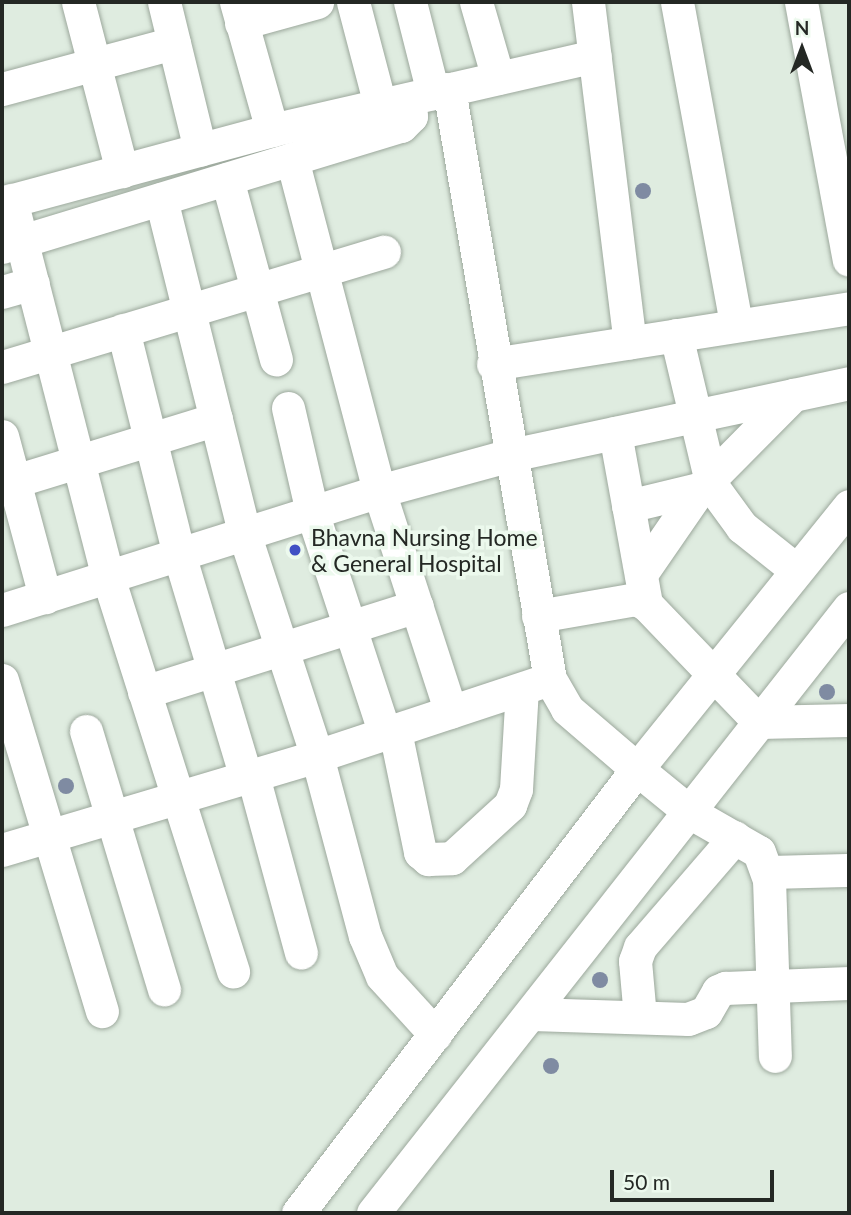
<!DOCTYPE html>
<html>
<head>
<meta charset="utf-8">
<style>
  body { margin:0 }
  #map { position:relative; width:851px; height:1215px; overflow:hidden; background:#dfece0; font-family:Lato,sans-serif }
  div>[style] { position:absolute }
  .roads { filter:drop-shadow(0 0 2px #9ca89c) drop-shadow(0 0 2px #9ca89c) }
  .minor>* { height:33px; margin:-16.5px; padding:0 16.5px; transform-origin:16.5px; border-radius:16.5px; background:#fff }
  .trees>* { width:16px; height:16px; margin:-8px; border-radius:50%; background:#7f8ba2 }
  .dots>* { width:19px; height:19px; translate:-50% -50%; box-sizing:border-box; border:4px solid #ecf9ed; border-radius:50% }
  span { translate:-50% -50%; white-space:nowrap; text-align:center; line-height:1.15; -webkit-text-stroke:7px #ecf9ed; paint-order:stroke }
  .poi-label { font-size:23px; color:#242824 }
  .left { translate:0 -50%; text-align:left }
  .frame { position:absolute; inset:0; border:4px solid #242824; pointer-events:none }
  .north { position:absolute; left:767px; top:14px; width:70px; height:70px; -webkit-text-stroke:5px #ecf9ed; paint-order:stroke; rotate:0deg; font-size:19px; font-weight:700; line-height:28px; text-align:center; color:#242824 }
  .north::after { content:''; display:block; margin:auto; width:24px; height:32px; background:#242824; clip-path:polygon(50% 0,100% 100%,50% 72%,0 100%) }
  .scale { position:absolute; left:610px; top:1170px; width:164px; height:32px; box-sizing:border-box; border:4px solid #242824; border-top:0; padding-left:9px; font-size:21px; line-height:24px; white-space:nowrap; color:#242824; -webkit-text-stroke:5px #ecf9ed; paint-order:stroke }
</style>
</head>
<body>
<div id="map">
  <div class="roads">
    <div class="minor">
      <div style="left:78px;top:2px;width:175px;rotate:75.4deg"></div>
      <div style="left:164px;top:2px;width:152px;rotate:76.3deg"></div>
      <div style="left:236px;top:2px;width:133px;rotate:74.3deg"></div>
      <div style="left:353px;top:2px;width:106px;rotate:75.3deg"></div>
      <div style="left:410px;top:2px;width:94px;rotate:75.8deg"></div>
      <div style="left:476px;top:2px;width:79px;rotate:73.9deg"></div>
      <div style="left:588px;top:2px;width:343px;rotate:83deg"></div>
      <div style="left:677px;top:2px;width:328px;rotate:79.6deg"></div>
      <div style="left:801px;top:2px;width:262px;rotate:79.5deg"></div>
      <div style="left:241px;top:23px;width:79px;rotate:-15.4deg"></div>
      <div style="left:2px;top:89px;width:178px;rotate:-15deg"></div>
      <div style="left:449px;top:89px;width:599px;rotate:80.29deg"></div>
      <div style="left:550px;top:679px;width:34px;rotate:60deg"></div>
      <div style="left:567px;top:709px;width:92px;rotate:40.6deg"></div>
      <div style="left:637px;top:769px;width:70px;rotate:39.2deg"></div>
      <div style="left:691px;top:813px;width:78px;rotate:29.8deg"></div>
      <div style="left:759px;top:852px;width:29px;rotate:70deg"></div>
      <div style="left:769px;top:879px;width:177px;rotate:88.1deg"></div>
      <div style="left:292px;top:159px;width:343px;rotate:75.3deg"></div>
      <div style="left:379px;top:491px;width:232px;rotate:72deg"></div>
      <div style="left:227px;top:179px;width:187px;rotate:74.8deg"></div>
      <div style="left:161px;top:199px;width:344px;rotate:76deg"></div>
      <div style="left:244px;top:533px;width:235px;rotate:71.9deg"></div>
      <div style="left:317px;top:756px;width:186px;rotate:75.1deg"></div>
      <div style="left:365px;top:936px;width:43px;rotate:67deg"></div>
      <div style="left:382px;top:976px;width:79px;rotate:47.6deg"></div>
      <div style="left:11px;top:200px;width:389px;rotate:75.6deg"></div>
      <div style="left:108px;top:577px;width:414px;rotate:72.4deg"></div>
      <div style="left:2px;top:203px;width:280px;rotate:-15.1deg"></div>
      <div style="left:272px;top:130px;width:331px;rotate:-12.9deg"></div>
      <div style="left:2px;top:247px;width:417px;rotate:-16.9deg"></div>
      <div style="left:401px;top:126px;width:14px;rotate:-45deg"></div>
      <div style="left:411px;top:116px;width:17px;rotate:-97deg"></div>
      <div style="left:2px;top:292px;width:32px;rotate:-16deg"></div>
      <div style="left:123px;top:330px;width:231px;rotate:76deg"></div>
      <div style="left:179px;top:554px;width:234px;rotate:73.3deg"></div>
      <div style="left:676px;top:335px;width:155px;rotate:76.6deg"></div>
      <div style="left:712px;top:486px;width:51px;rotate:53.8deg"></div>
      <div style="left:742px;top:527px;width:69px;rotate:38.5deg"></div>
      <div style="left:493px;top:364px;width:360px;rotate:-8.9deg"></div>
      <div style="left:2px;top:367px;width:399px;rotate:-16.8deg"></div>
      <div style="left:288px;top:408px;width:107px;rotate:77deg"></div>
      <div style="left:312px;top:512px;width:234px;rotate:71.8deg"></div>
      <div style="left:615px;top:433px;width:174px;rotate:79.7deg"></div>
      <div style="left:2px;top:436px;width:167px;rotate:75deg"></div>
      <div style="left:711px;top:478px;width:117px;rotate:-45.3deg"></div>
      <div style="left:2px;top:485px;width:224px;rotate:-17.1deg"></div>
      <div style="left:628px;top:506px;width:85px;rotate:-13.5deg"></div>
      <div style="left:641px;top:574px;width:104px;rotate:-55.5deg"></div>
      <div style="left:2px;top:610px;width:395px;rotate:-17.5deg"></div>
      <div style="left:379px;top:491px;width:137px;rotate:-15.3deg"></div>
      <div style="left:511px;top:455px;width:346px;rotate:-12deg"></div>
      <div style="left:538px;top:616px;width:98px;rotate:-9.9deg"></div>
      <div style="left:635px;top:599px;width:12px;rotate:24deg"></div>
      <div style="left:646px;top:604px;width:163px;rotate:46.2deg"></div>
      <div style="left:759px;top:722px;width:90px;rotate:-1.3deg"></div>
      <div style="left:2px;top:680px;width:346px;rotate:73.2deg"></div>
      <div style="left:144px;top:692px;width:286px;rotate:-17.5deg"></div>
      <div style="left:86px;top:731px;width:270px;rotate:73.2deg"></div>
      <div style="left:395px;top:731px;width:124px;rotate:78.3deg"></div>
      <div style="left:420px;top:852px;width:11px;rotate:41deg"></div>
      <div style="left:428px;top:859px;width:24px;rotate:-2deg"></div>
      <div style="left:452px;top:858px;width:79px;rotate:-42.4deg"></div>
      <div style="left:510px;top:805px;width:17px;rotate:-69deg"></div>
      <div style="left:516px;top:789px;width:100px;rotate:-86.6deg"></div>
      <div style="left:253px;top:776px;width:183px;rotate:74.8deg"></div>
      <div style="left:2px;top:850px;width:329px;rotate:-16.6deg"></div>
      <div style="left:317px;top:756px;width:245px;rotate:-18.3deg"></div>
      <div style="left:767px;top:872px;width:82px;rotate:-1.4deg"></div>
      <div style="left:532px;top:1014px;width:156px;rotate:1.8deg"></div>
      <div style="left:688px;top:1019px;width:19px;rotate:-21deg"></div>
      <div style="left:706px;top:1012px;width:24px;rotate:-60deg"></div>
      <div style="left:718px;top:991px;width:8px;rotate:-23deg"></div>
      <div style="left:725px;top:988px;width:124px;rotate:-2.3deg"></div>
      <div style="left:640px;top:1017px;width:56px;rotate:-95.1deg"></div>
      <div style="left:635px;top:961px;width:15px;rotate:-70deg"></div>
      <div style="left:640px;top:947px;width:145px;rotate:-49.2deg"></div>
      <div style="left:298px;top:1213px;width:559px;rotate:-52.64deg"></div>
      <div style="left:637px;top:769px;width:338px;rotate:-51.1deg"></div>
      <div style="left:373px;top:1213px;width:770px;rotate:-51.81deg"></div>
    </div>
  </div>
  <div class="trees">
    <div style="left:643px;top:191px"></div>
    <div style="left:827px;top:692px"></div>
    <div style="left:66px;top:786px"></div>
    <div style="left:600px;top:980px"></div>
    <div style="left:551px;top:1066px"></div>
  </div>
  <div class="dots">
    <div style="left:295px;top:550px;background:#4050c4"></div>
  </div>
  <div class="poi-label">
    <span class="left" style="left:311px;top:550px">Bhavna Nursing Home<br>&amp; General Hospital</span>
  </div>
  <div class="frame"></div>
  <div class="north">N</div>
  <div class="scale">50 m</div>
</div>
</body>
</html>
